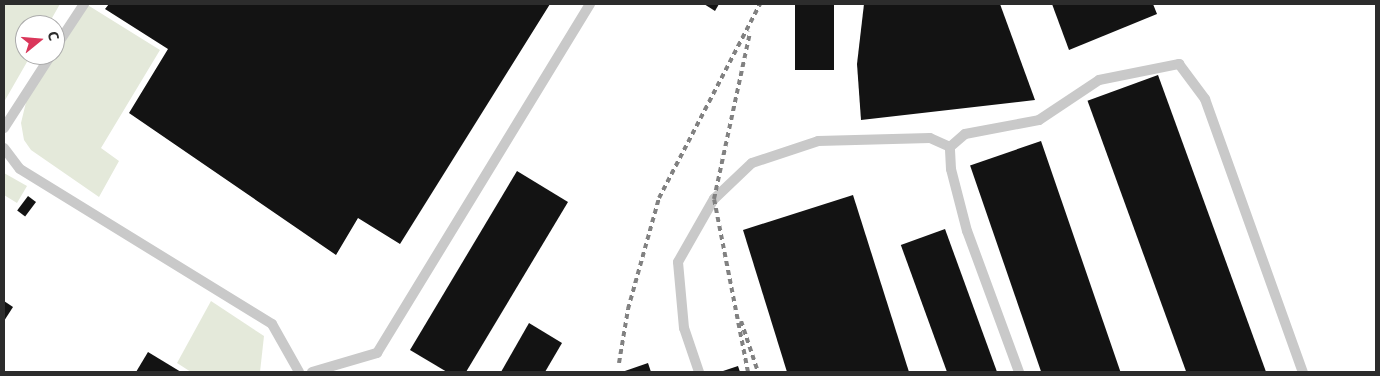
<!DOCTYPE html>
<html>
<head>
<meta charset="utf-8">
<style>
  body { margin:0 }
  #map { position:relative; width:1380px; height:376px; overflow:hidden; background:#fff; font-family:"Noto Sans",sans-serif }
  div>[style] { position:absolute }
  .green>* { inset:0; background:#e4e9da }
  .building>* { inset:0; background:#131313; transform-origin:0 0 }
  .service>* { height:10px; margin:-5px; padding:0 5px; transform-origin:5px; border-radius:5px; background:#c9c9c9 }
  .rail>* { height:4px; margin-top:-2px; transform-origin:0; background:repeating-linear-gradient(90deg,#818181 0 5px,transparent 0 9px) }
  span { translate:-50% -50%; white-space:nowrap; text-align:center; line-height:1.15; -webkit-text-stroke:5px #fff; paint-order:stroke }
  .frame { position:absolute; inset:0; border:5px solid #2c2c2c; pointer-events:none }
  .north { position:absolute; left:15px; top:15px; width:50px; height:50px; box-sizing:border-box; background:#fff; border:1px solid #ababab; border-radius:50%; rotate:73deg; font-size:14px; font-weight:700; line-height:20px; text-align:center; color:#2c2c2c }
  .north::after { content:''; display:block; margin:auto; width:18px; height:22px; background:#da365a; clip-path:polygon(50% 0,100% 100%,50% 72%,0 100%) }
</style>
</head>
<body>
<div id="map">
  <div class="green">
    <div style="clip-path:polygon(4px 4px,60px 4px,48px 25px,25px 25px,25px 55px,31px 55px,4px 102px)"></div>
    <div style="clip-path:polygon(86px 4px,160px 50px,101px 148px,119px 161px,99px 197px,31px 150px,24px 140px,21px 123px,27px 98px)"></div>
    <div style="clip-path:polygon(4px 173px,27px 186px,17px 203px,4px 195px)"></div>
    <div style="clip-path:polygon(211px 301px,264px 336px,260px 372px,191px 372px,177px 363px)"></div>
  </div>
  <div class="building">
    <div style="clip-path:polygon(109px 4px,550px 4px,400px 244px,358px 218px,336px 255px,129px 113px,168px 49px,105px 9px)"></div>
    <div style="clip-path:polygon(704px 4px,719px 4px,715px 11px)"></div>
    <div style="left:795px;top:4px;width:39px;height:66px"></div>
    <div style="clip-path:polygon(864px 4px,1000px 4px,1035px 100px,861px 120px,857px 64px)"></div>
    <div style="clip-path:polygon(1052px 4px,1153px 4px,1157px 14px,1069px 50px)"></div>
    <div style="left:1158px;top:75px;width:316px;height:75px;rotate:70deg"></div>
    <div style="left:1041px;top:141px;width:244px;height:75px;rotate:71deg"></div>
    <div style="clip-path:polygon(517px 171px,568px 202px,466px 372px,447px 372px,410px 350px)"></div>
    <div style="clip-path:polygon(853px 195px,909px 372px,787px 372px,743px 230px)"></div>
    <div style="left:28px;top:196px;width:10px;height:18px;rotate:37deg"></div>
    <div style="left:945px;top:229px;width:152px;height:47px;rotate:70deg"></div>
    <div style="clip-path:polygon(4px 301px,13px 307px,4px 321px)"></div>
    <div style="clip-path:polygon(529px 323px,562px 343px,545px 372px,501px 372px)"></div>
    <div style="clip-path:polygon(148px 352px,181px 372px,136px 372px)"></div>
    <div style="clip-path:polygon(648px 363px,651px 372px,622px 372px)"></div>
    <div style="clip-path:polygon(738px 366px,740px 372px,720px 372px)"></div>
  </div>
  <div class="service">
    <div style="left:55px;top:48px;width:53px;rotate:-56.6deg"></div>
    <div style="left:4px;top:128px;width:87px;rotate:-57.2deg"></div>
    <div style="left:4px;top:148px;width:26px;rotate:53deg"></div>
    <div style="left:20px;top:169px;width:296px;rotate:31.6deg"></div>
    <div style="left:272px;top:324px;width:55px;rotate:60.6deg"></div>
    <div style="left:312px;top:372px;width:68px;rotate:-16.3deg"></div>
    <div style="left:377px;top:353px;width:409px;rotate:-58.6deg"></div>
    <div style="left:699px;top:372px;width:46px;rotate:-108.8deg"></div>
    <div style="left:684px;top:328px;width:66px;rotate:-95.2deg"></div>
    <div style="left:678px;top:262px;width:73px;rotate:-60.3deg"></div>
    <div style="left:714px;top:199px;width:52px;rotate:-43.5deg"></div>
    <div style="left:752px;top:163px;width:70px;rotate:-18.4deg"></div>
    <div style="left:818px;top:141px;width:112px;rotate:-1.5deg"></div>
    <div style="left:930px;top:138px;width:22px;rotate:24deg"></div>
    <div style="left:1019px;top:372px;width:150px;rotate:-110.2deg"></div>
    <div style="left:967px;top:231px;width:64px;rotate:-104.5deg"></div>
    <div style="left:951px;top:169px;width:22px;rotate:-93deg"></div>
    <div style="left:950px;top:147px;width:20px;rotate:-41deg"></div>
    <div style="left:965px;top:134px;width:75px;rotate:-10.7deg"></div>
    <div style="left:1039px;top:120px;width:72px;rotate:-33.7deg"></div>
    <div style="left:1099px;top:80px;width:82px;rotate:-11.3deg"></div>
    <div style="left:1179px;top:64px;width:44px;rotate:53.4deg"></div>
    <div style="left:1205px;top:99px;width:290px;rotate:70.3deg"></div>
  </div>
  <div class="rail">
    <div style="left:741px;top:321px;width:54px;rotate:71.6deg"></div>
    <div style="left:619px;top:363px;width:55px;rotate:-80.5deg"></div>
    <div style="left:628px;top:309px;width:115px;rotate:-74.4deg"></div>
    <div style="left:659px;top:198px;width:219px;rotate:-62.5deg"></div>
    <div style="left:748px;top:372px;width:176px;rotate:-101.1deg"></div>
    <div style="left:714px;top:199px;width:171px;rotate:-77.8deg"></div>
  </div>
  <div class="frame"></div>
  <div class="north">С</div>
</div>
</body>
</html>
